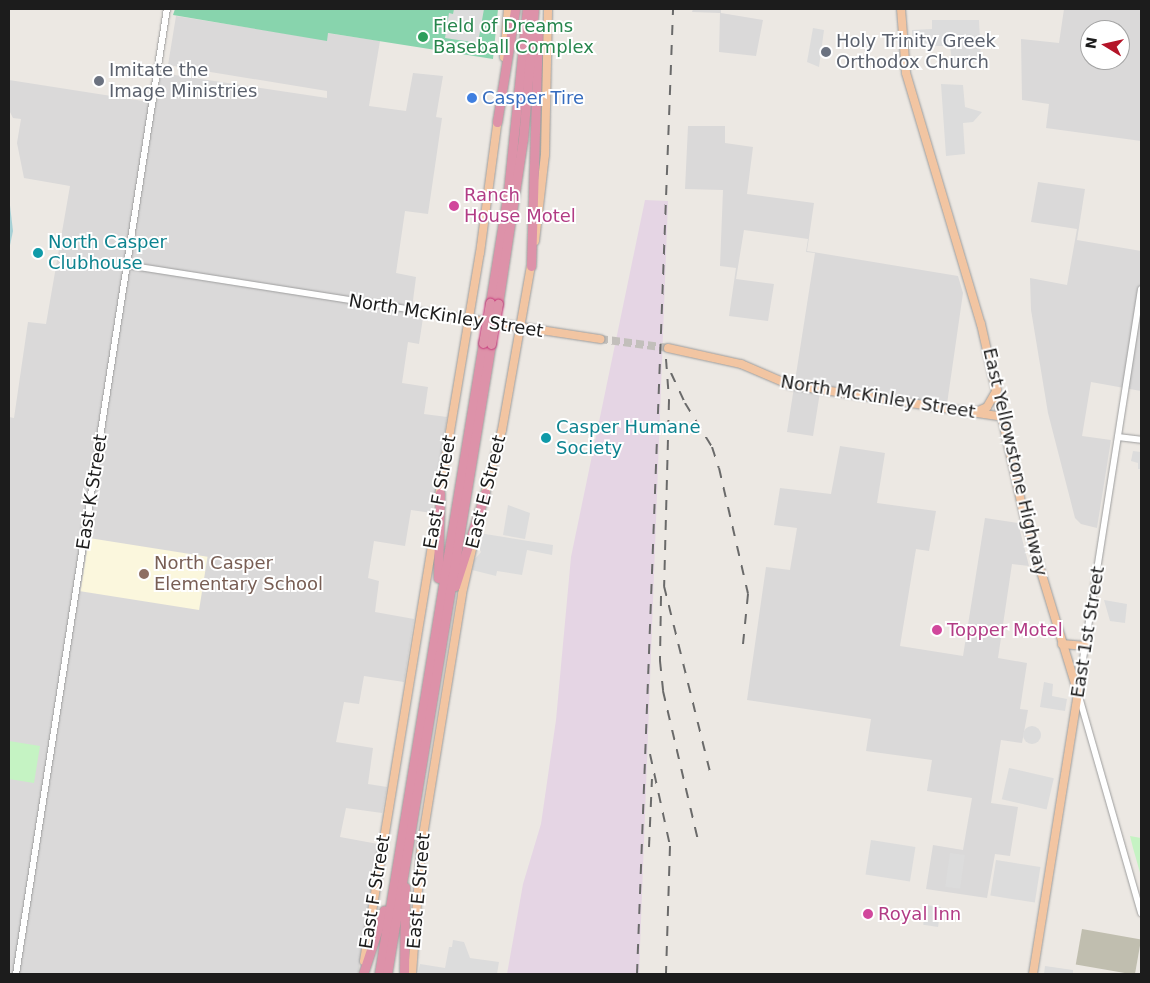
<!DOCTYPE html>
<html>
<head>
<meta charset="utf-8">
<style>
  body { margin:0 }
  #map { position:relative; width:1150px; height:983px; overflow:hidden; background:#ece8e3; font-family:"DejaVu Sans",sans-serif }
  div>[style] { position:absolute }
  .residential>* { inset:0; background:#dad9d9 }
  .industrial>* { inset:0; background:#e5d5e4 }
  .education>* { inset:0; background:#fbf7dd; transform-origin:0 0 }
  .construction>* { inset:0; background:#c0beaf; transform-origin:0 0 }
  .park>* { inset:0; background:#c5f3c3 }
  .pitch>* { inset:0; background:#88d4ad }
  .parking>* { inset:0; background:#dcdcdc; transform-origin:0 0 }
  .round { border-radius:50% }
  .water>* { inset:0; background:#a7d1d6 }
  .major-tunnel>* { height:8px; margin-top:-4px; transform-origin:0; background:repeating-linear-gradient(90deg,#c2bfbb 0 8px,transparent 0 12px) }
  .roads { filter:drop-shadow(0 0 1px #9d9d9d) drop-shadow(0 0 1px #9d9d9d) }
  .minor>* { height:6px; margin:-3px; padding:0 3px; transform-origin:3px; border-radius:3px; background:#fff }
  .major>* { height:8px; margin:-4px; padding:0 4px; transform-origin:4px; border-radius:4px; background:#f2c5a2 }
  .highway>* { height:9px; margin:-4.5px; padding:0 4.5px; transform-origin:4.5px; border-radius:4.5px; background:#dd92a9 }
  .rail>* { height:2px; margin-top:-1px; transform-origin:0; background:repeating-linear-gradient(90deg,#6a6a6a 0 10px,transparent 0 20px) }
  .bridges { filter:drop-shadow(0 0 1px #c53579) drop-shadow(0 0 1px #c53579) }
  .highway-bridge>* { height:9px; margin:-4.5px; padding:0 4.5px; transform-origin:4.5px; border-radius:4.5px; background:#dd92a9 }
  .dots>* { width:14px; height:14px; translate:-50% -50%; box-sizing:border-box; border:2px solid #fff; border-radius:50% }
  span { translate:-50% -50%; white-space:nowrap; text-align:center; line-height:1.15; -webkit-text-stroke:4px #fff; paint-order:stroke }
  .leisure-label { font-size:18px; color:#27864d }
  .left { translate:0 -50%; text-align:left }
  .worship-label { font-size:18px; color:#5b616d }
  .shop-label { font-size:18px; color:#366cbe }
  .hotel-label { font-size:18px; color:#b23c85 }
  .culture-label { font-size:18px; color:#0d838f }
  .street-label { font-size:18px; color:#1c1c1c }
  .education-label { font-size:18px; color:#785e54 }
  .frame { position:absolute; inset:0; border:10px solid #1c1c1c; pointer-events:none }
  .north { position:absolute; left:1080px; top:20px; width:50px; height:50px; box-sizing:border-box; background:#fff; border:1px solid #a4a4a4; border-radius:50%; rotate:279deg; font-size:14px; font-weight:700; line-height:20px; text-align:center; color:#1c1c1c }
  .north::after { content:''; display:block; margin:auto; width:18px; height:22px; background:#b41428; clip-path:polygon(50% 0,100% 100%,50% 72%,0 100%) }
</style>
</head>
<body>
<div id="map">
  <div class="residential">
    <div style="clip-path:polygon(693px 9px,721px 9px,721px 13px,763px 20px,756px 56px,719px 52px,720px 13px,692px 12px)"></div>
    <div style="clip-path:polygon(evenodd,1064px 9px,1141px 9px,1141px 141px,1046px 128px,1049px 104px,1022px 100px,1021px 39px,1059px 43px,1064px 9px,1090px 30px,1120px 30px,1120px 60px,1090px 60px,1090px 30px)"></div>
    <div style="clip-path:polygon(176px 16px,326px 40px,327px 33px,380px 41px,369px 106px,406px 111px,413px 73px,443px 76px,436px 117px,442px 118px,428px 214px,405px 211px,396px 273px,416px 277px,411px 316px,423px 318px,419px 344px,408px 342px,402px 383px,428px 387px,424px 414px,447px 417px,432px 513px,411px 510px,405px 546px,374px 541px,368px 578px,379px 581px,375px 612px,414px 619px,404px 682px,364px 676px,359px 704px,344px 702px,336px 742px,373px 748px,368px 784px,387px 787px,382px 813px,346px 808px,340px 837px,378px 844px,358px 974px,9px 974px,9px 417px,14px 418px,28px 322px,46px 324px,70px 186px,24px 178px,17px 143px,21px 119px,13px 118px,9px 110px,9px 80px,156px 103px,161px 73px,327px 98px,327px 91px,168px 65px)"></div>
    <div style="clip-path:polygon(688px 126px,725px 126px,725px 143px,753px 147px,747px 194px,814px 203px,807px 251px,958px 276px,963px 293px,947px 404px,821px 386px,813px 436px,787px 432px,815px 253px,806px 252px,808px 239px,744px 230px,736px 279px,774px 284px,768px 321px,729px 316px,736px 268px,720px 266px,723px 190px,685px 189px)"></div>
    <div style="clip-path:polygon(1038px 182px,1085px 189px,1077px 240px,1141px 251px,1141px 391px,1091px 382px,1082px 436px,1111px 440px,1097px 528px,1081px 524px,1075px 518px,1048px 413px,1031px 310px,1030px 278px,1067px 285px,1077px 229px,1031px 222px)"></div>
    <div style="clip-path:polygon(840px 446px,885px 453px,877px 503px,936px 511px,929px 551px,916px 549px,900px 646px,963px 656px,985px 518px,1018px 523px,1029px 566px,1012px 564px,998px 658px,1027px 663px,1020px 709px,1028px 710px,1022px 743px,1001px 740px,991px 803px,1018px 807px,1010px 856px,995px 854px,987px 898px,926px 889px,933px 845px,963px 850px,972px 798px,927px 791px,932px 760px,866px 751px,871px 719px,747px 700px,766px 567px,790px 570px,797px 528px,774px 525px,780px 488px,831px 494px)"></div>
  </div>
  <div class="industrial">
    <div style="clip-path:polygon(645px 200px,668px 201px,639px 974px,507px 974px,523px 884px,541px 824px,556px 720px,571px 557px)"></div>
  </div>
  <div class="education">
    <div style="left:89px;top:538px;width:120px;height:54px;rotate:9deg"></div>
  </div>
  <div class="construction">
    <div style="left:1082px;top:929px;width:60px;height:36px;rotate:10deg"></div>
  </div>
  <div class="park">
    <div style="clip-path:polygon(9px 741px,40px 746px,34px 783px,9px 779px)"></div>
    <div style="clip-path:polygon(1130px 836px,1141px 838px,1141px 876px,1133px 848px)"></div>
  </div>
  <div class="pitch">
    <div style="clip-path:polygon(175px 9px,498px 9px,493px 59px,328px 33px,327px 41px,173px 15px)"></div>
  </div>
  <div class="parking">
    <div style="clip-path:polygon(454px 9px,484px 9px,478px 43px,445px 38px,449px 13px,453px 14px)"></div>
    <div style="clip-path:polygon(932px 20px,979px 20px,981px 62px,952px 61px,950px 46px,912px 46px,912px 30px,932px 29px)"></div>
    <div style="clip-path:polygon(813px 28px,824px 30px,819px 67px,807px 62px)"></div>
    <div style="clip-path:polygon(941px 84px,963px 85px,965px 107px,982px 112px,973px 122px,963px 123px,965px 154px,946px 156px)"></div>
    <div style="clip-path:polygon(1133px 451px,1141px 452px,1141px 469px,1138px 469px,1138px 463px,1131px 461px)"></div>
    <div style="clip-path:polygon(508px 505px,530px 513px,525px 539px,503px 535px)"></div>
    <div style="clip-path:polygon(479px 533px,553px 545px,552px 555px,527px 550px,522px 575px,497px 571px,496px 576px,472px 570px,474px 560px,481px 552px,477px 545px)"></div>
    <div style="clip-path:polygon(1104px 600px,1127px 604px,1125px 623px,1110px 621px)"></div>
    <div style="clip-path:polygon(1044px 682px,1053px 684px,1052px 696px,1067px 699px,1065px 711px,1040px 707px)"></div>
    <div class="round" style="left:1023px;top:726px;width:18px;height:18px"></div>
    <div style="left:1009px;top:768px;width:46px;height:32px;rotate:13deg"></div>
    <div style="left:871px;top:840px;width:45px;height:35px;rotate:9deg"></div>
    <div style="left:950px;top:853px;width:15px;height:34px;rotate:8deg"></div>
    <div style="left:996px;top:860px;width:45px;height:36px;rotate:9deg"></div>
    <div style="left:926px;top:905px;width:15px;height:20px;rotate:8deg"></div>
    <div style="clip-path:polygon(453px 940px,464px 942px,470px 958px,499px 962px,497px 974px,418px 974px,420px 964px,445px 968px,449px 947px,452px 947px)"></div>
    <div style="clip-path:polygon(1045px 966px,1073px 970px,1073px 974px,1044px 974px)"></div>
  </div>
  <div class="water">
    <div style="clip-path:polygon(9px 197px,13px 231px,9px 250px)"></div>
  </div>
  <div class="major-tunnel">
    <div style="left:600px;top:339px;width:69px;rotate:7.5deg"></div>
  </div>
  <div class="roads">
    <div class="minor">
      <div style="left:126px;top:265px;width:347px;rotate:8.9deg"></div>
      <div style="left:1141px;top:289px;width:409px;rotate:98.9deg"></div>
      <div style="left:1078px;top:693px;width:229px;rotate:74deg"></div>
      <div style="left:1118px;top:437px;width:23px;rotate:7deg"></div>
      <div style="left:16px;top:974px;width:977px;rotate:-81.11deg"></div>
    </div>
    <div class="major">
      <div style="left:901px;top:9px;width:64px;rotate:85.5deg"></div>
      <div style="left:906px;top:73px;width:262px;rotate:73.4deg"></div>
      <div style="left:981px;top:324px;width:200px;rotate:77.3deg"></div>
      <div style="left:1025px;top:519px;width:182px;rotate:73.1deg"></div>
      <div style="left:1078px;top:693px;width:285px;rotate:99.1deg"></div>
      <div style="left:504px;top:57px;width:48px;rotate:-85.2deg"></div>
      <div style="left:535px;top:241px;width:87px;rotate:-83.4deg"></div>
      <div style="left:545px;top:155px;width:146px;rotate:-88.8deg"></div>
      <div style="left:469px;top:319px;width:133px;rotate:8.7deg"></div>
      <div style="left:668px;top:348px;width:75px;rotate:12.4deg"></div>
      <div style="left:741px;top:364px;width:53px;rotate:23.2deg"></div>
      <div style="left:790px;top:385px;width:215px;rotate:8.5deg"></div>
      <div style="left:976px;top:412px;width:12px;rotate:-24deg"></div>
      <div style="left:987px;top:407px;width:20px;rotate:-60deg"></div>
      <div style="left:439px;top:497px;width:247px;rotate:-80.5deg"></div>
      <div style="left:480px;top:253px;width:136px;rotate:-82.4deg"></div>
      <div style="left:484px;top:498px;width:70px;rotate:-75.2deg"></div>
      <div style="left:502px;top:430px;width:173px;rotate:-80deg"></div>
      <div style="left:1062px;top:644px;width:24px;rotate:5deg"></div>
      <div style="left:364px;top:961px;width:454px;rotate:-80.7deg"></div>
      <div style="left:412px;top:974px;width:126px;rotate:-85.9deg"></div>
      <div style="left:421px;top:848px;width:257px;rotate:-80.8deg"></div>
      <div style="left:462px;top:594px;width:59px;rotate:-77.4deg"></div>
    </div>
    <div class="highway">
      <div style="left:497px;top:122px;width:114px;rotate:-80.9deg"></div>
      <div style="left:531px;top:266px;width:237px;rotate:-88.3deg"></div>
      <div style="left:490px;top:303px;width:112px;rotate:-80.8deg"></div>
      <div style="left:508px;top:192px;width:184px;rotate:-84.1deg"></div>
      <div style="left:498px;top:304px;width:167px;rotate:-81.4deg"></div>
      <div style="left:523px;top:139px;width:130px;rotate:-85.2deg"></div>
      <div style="left:438px;top:578px;width:85px;rotate:-88.7deg"></div>
      <div style="left:455px;top:586px;width:98px;rotate:-72.1deg"></div>
      <div style="left:363px;top:974px;width:67px;rotate:-71.8deg"></div>
      <div style="left:379px;top:974px;width:640px;rotate:-80.64deg"></div>
      <div style="left:387px;top:974px;width:639px;rotate:-80.63deg"></div>
      <div style="left:404px;top:974px;width:87px;rotate:-89.3deg"></div>
    </div>
  </div>
  <div class="rail">
    <div style="left:666px;top:359px;width:41px;rotate:85.8deg"></div>
    <div style="left:669px;top:400px;width:186px;rotate:91.5deg"></div>
    <div style="left:664px;top:586px;width:196px;rotate:76.1deg"></div>
    <div style="left:671px;top:373px;width:33px;rotate:65deg"></div>
    <div style="left:685px;top:403px;width:52px;rotate:58.5deg"></div>
    <div style="left:712px;top:447px;width:22px;rotate:72deg"></div>
    <div style="left:719px;top:468px;width:129px;rotate:77deg"></div>
    <div style="left:748px;top:594px;width:60px;rotate:95.7deg"></div>
    <div style="left:661px;top:596px;width:65px;rotate:90.9deg"></div>
    <div style="left:660px;top:661px;width:30px;rotate:84deg"></div>
    <div style="left:663px;top:691px;width:153px;rotate:76.8deg"></div>
    <div style="left:650px;top:754px;width:94px;rotate:77.7deg"></div>
    <div style="left:670px;top:846px;width:128px;rotate:91.8deg"></div>
    <div style="left:649px;top:847px;width:68px;rotate:-87.5deg"></div>
    <div style="left:637px;top:974px;width:966px;rotate:-87.86deg"></div>
  </div>
  <div class="bridges">
    <div class="highway-bridge">
      <div style="left:483px;top:343px;width:41px;rotate:-80.1deg"></div>
      <div style="left:491px;top:344px;width:41px;rotate:-80.1deg"></div>
    </div>
  </div>
  <div class="dots">
    <div style="left:423px;top:37px;background:#2e9e5b"></div>
    <div style="left:826px;top:52px;background:#6b7280"></div>
    <div style="left:99px;top:81px;background:#6b7280"></div>
    <div style="left:472px;top:98px;background:#3f7fe0"></div>
    <div style="left:454px;top:206px;background:#d1479c"></div>
    <div style="left:38px;top:253px;background:#0f9aa8"></div>
    <div style="left:546px;top:438px;background:#0f9aa8"></div>
    <div style="left:144px;top:574px;background:#8d6e63"></div>
    <div style="left:937px;top:630px;background:#d1479c"></div>
    <div style="left:868px;top:914px;background:#d1479c"></div>
  </div>
  <div class="leisure-label">
    <span class="left" style="left:433px;top:37px">Field of Dreams<br>Baseball Complex</span>
  </div>
  <div class="worship-label">
    <span class="left" style="left:836px;top:52px">Holy Trinity Greek<br>Orthodox Church</span>
    <span class="left" style="left:109px;top:81px">Imitate the<br>Image Ministries</span>
  </div>
  <div class="shop-label">
    <span class="left" style="left:482px;top:98px">Casper Tire</span>
  </div>
  <div class="hotel-label">
    <span class="left" style="left:464px;top:206px">Ranch<br>House Motel</span>
    <span class="left" style="left:947px;top:630px">Topper Motel</span>
    <span class="left" style="left:878px;top:914px">Royal Inn</span>
  </div>
  <div class="culture-label">
    <span class="left" style="left:48px;top:253px">North Casper<br>Clubhouse</span>
    <span class="left" style="left:556px;top:438px">Casper Humane<br>Society</span>
  </div>
  <div class="street-label">
    <span style="left:446px;top:316px;rotate:9deg">North McKinley Street</span>
    <span style="left:878px;top:397px;rotate:9deg">North McKinley Street</span>
    <span style="left:1015px;top:462px;rotate:77deg">East Yellowstone Highway</span>
    <span style="left:92px;top:492px;rotate:-81deg">East K Street</span>
    <span style="left:440px;top:492px;rotate:-80deg">East F Street</span>
    <span style="left:486px;top:492px;rotate:-76deg">East E Street</span>
    <span style="left:1088px;top:632px;rotate:-81deg">East 1st Street</span>
    <span style="left:419px;top:891px;rotate:-85deg">East E Street</span>
    <span style="left:375px;top:892px;rotate:-81deg">East F Street</span>
  </div>
  <div class="education-label">
    <span class="left" style="left:154px;top:574px">North Casper<br>Elementary School</span>
  </div>
  <div class="frame"></div>
  <div class="north">N</div>
</div>
</body>
</html>
